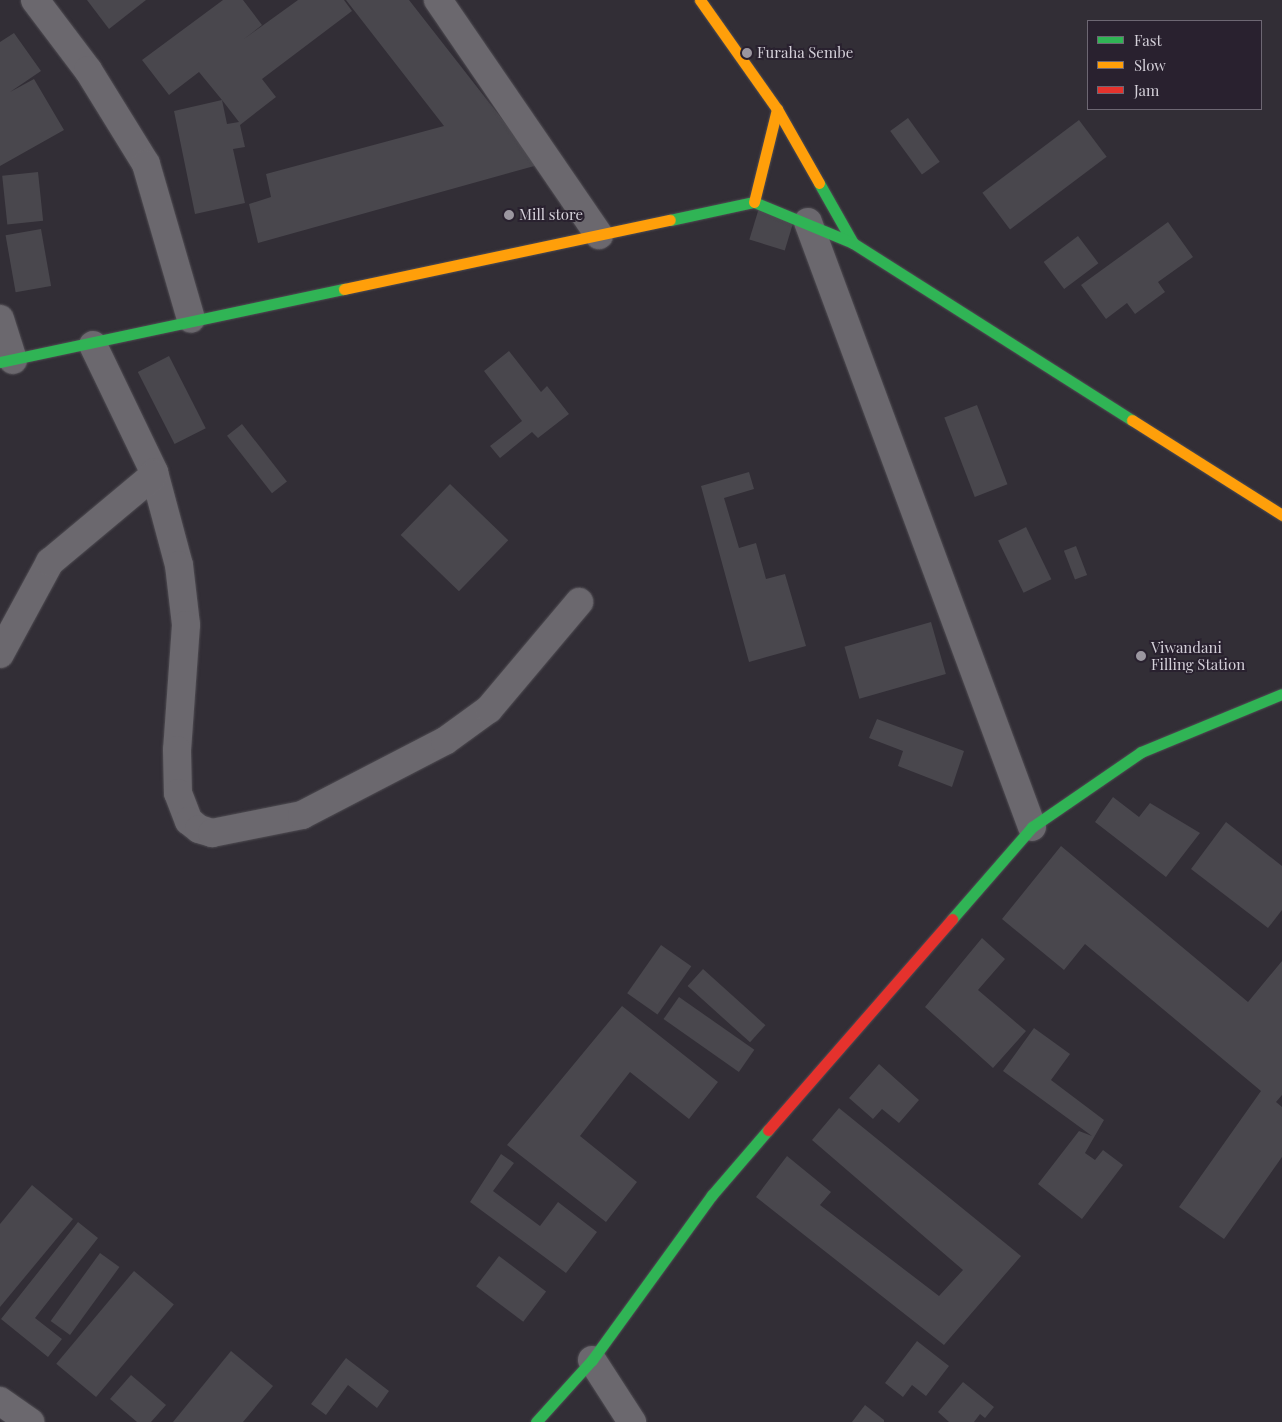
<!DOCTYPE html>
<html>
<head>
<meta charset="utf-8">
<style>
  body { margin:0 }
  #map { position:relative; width:1282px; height:1422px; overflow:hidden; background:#322e36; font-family:"Playfair Display",serif }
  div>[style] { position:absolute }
  .building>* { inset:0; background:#49474d; transform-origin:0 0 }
  .roads { filter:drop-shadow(0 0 1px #4f4c52) drop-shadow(0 0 1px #4f4c52) }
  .street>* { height:28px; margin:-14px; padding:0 14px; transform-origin:14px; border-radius:14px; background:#6b686e }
  .fast>* { height:11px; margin:-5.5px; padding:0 5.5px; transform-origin:5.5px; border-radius:5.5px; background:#30b455 }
  .slow>* { height:11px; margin:-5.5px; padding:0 5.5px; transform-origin:5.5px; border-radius:5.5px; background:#ff9f0a }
  .jam>* { height:11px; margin:-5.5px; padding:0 5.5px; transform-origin:5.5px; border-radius:5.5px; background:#e5322d }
  .dots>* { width:14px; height:14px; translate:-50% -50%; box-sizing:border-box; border:2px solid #29212f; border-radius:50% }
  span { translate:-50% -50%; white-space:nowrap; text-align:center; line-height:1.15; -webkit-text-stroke:4px #29212f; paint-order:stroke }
  .poi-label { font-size:15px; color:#d4d0d9 }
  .left { translate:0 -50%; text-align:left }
  .legend { position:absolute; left:1087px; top:20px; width:175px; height:90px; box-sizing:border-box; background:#29212f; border:1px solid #6d6773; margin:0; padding:6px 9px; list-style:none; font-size:15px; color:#d4d0d9 }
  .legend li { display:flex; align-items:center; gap:10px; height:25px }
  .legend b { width:25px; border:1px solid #6d6773 }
</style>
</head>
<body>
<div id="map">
  <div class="building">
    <div style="clip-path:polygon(87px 0,146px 0,109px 29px)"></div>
    <div style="clip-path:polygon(223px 0,243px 0,262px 25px,244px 39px,298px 0,344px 0,352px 11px,262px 79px,276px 97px,240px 125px,245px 147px,233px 149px,245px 203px,195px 214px,174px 111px,222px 100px,227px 124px,239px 122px,222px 100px,199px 72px,169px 95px,142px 60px)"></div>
    <div style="clip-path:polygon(346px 0,409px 0,538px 165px,258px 243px,249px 204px,271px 197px,266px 174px,444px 126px)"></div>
    <div style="clip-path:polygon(14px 33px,41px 71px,10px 92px,34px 79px,64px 130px,0 166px,0 42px)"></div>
    <div style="left:908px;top:118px;width:54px;height:22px;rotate:54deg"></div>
    <div style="left:1079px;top:120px;width:46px;height:121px;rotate:53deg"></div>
    <div style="left:38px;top:172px;width:49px;height:36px;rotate:84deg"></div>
    <div style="left:759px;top:208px;width:37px;height:33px;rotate:17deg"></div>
    <div style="clip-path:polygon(1168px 222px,1193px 257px,1158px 282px,1165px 292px,1135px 314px,1127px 303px,1106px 319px,1081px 285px)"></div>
    <div style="left:41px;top:229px;width:58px;height:36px;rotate:80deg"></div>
    <div style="left:1078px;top:236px;width:34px;height:43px;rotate:53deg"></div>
    <div style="clip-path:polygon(509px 351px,541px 392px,547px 386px,569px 414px,538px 438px,532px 432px,500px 458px,490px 446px,522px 421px,484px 371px)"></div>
    <div style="left:169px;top:356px;width:81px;height:35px;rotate:63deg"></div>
    <div style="left:977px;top:405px;width:85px;height:35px;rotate:69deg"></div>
    <div style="left:242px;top:424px;width:73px;height:19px;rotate:52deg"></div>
    <div style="clip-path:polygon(749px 472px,754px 489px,724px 498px,739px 548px,756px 543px,766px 579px,785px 574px,806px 646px,749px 662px,701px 486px)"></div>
    <div style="left:450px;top:484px;width:81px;height:71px;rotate:44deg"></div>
    <div style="left:1026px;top:527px;width:58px;height:31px;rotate:64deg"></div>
    <div style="left:1076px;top:546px;width:31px;height:13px;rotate:69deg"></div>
    <div style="left:931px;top:622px;width:54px;height:90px;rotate:74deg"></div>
    <div style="clip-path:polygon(877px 719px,964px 751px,952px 787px,898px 766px,903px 751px,869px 738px)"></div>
    <div style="clip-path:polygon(1113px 797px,1139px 817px,1150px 803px,1200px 833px,1166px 877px,1095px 822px)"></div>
    <div style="clip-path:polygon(1226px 822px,1282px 866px,1282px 910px,1268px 928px,1191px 869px)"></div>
    <div style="clip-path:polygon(1061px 846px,1248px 1002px,1282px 961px,1282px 1095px,1276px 1102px,1282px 1107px,1282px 1157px,1224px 1239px,1179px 1207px,1261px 1091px,1085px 944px,1064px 970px,1002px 919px)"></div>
    <div style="clip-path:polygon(982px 938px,1005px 959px,978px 990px,1026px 1031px,993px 1068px,925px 1007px)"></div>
    <div style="left:661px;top:945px;width:37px;height:59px;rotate:35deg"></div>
    <div style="left:703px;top:969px;width:84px;height:23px;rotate:42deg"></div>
    <div style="left:679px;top:997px;width:92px;height:27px;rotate:35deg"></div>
    <div style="clip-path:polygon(622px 1006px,718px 1082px,689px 1119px,630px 1072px,580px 1136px,637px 1182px,606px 1222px,507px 1145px)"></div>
    <div style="clip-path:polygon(1034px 1028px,1070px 1054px,1051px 1080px,1104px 1120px,1085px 1153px,1095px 1160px,1103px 1150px,1123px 1165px,1082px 1219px,1038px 1184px,1079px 1131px,1092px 1136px,1003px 1071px)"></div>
    <div style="clip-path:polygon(879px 1064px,919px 1100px,899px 1123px,882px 1109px,873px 1119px,849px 1098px)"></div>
    <div style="clip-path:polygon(839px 1108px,1021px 1256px,944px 1345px,756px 1197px,787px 1156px,831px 1192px,820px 1205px,939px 1296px,963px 1270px,812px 1140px)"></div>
    <div style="clip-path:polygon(501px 1154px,514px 1163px,493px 1191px,540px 1226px,558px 1202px,597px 1232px,566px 1273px,470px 1202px)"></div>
    <div style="clip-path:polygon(32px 1185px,73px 1219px,0 1307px,0 1224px)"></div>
    <div style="clip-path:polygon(78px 1222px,98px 1238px,35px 1318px,62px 1339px,48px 1357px,1px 1319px)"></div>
    <div style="left:100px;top:1253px;width:24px;height:84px;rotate:36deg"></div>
    <div style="left:499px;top:1256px;width:59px;height:38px;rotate:37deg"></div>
    <div style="left:134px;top:1271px;width:52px;height:121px;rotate:40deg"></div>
    <div style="clip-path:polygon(917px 1341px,949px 1366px,926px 1396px,912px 1385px,903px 1397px,885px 1383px)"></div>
    <div style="clip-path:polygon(231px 1351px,273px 1386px,243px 1422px,173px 1422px)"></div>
    <div style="clip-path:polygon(346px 1358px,389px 1391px,377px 1408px,348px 1385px,326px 1415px,311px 1404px)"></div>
    <div style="clip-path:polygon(131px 1375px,166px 1405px,151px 1422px,137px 1422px,110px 1399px)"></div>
    <div style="clip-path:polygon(963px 1382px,994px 1407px,985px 1418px,980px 1414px,974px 1422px,949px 1422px,938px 1412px)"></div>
    <div style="clip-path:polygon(865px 1405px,884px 1420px,884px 1422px,852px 1422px)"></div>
  </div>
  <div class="roads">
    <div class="street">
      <div style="left:35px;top:0;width:88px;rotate:52.9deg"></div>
      <div style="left:88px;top:70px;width:110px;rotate:58.3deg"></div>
      <div style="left:146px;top:164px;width:161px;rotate:73.8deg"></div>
      <div style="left:438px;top:0;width:285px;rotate:55.6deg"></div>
      <div style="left:808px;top:222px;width:645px;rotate:69.68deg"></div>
      <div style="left:0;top:319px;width:43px;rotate:72.4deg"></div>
      <div style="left:93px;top:345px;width:141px;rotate:64.3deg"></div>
      <div style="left:154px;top:472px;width:96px;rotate:75deg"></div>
      <div style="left:179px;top:565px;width:60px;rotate:83.3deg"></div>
      <div style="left:186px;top:625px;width:125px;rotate:94.1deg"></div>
      <div style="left:177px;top:750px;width:43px;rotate:88.7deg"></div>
      <div style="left:178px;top:793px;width:30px;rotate:69deg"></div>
      <div style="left:189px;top:821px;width:13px;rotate:39deg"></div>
      <div style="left:199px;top:829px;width:14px;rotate:17deg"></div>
      <div style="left:212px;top:833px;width:92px;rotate:-11.3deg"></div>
      <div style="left:302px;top:815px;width:161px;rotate:-27.4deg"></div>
      <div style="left:445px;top:741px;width:54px;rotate:-36deg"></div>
      <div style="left:489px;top:709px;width:140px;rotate:-49.9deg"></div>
      <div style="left:0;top:654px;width:105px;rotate:-61.5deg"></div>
      <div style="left:50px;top:562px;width:136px;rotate:-39.9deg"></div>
      <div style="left:592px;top:1360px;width:74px;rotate:57.2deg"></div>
      <div style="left:0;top:1401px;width:37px;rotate:35deg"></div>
    </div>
    <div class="fast">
      <div style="left:819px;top:183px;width:69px;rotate:60.5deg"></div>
      <div style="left:670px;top:220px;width:86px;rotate:-12.1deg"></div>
      <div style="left:754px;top:202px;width:107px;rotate:22.5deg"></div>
      <div style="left:853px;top:243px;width:330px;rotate:32.4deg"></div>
      <div style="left:0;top:362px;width:352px;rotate:-12deg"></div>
      <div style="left:952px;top:919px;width:122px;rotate:-49deg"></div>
      <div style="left:1032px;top:827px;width:132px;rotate:-34.5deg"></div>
      <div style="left:1141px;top:752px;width:152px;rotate:-22.4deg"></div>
      <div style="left:536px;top:1422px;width:84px;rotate:-47.9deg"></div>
      <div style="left:592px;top:1360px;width:204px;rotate:-54deg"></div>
      <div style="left:712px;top:1195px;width:86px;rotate:-49.3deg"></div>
    </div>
    <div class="slow">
      <div style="left:700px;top:0;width:133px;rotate:54.8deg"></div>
      <div style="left:777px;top:109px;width:85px;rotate:60.4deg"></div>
      <div style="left:754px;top:202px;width:96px;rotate:-76.1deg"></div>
      <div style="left:344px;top:289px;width:333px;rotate:-12deg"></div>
      <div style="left:1132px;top:420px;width:178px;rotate:32.3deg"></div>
    </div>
    <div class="jam">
      <div style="left:768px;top:1130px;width:280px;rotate:-48.9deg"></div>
    </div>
  </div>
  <div class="dots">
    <div style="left:747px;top:53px;background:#9b97a0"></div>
    <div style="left:509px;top:215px;background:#9b97a0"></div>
    <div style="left:1141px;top:656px;background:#9b97a0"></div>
  </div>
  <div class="poi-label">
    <span class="left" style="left:757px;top:53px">Furaha Sembe</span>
    <span class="left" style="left:519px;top:215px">Mill store</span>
    <span class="left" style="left:1151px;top:656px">Viwandani<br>Filling Station</span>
  </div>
  <ul class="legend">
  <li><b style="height:6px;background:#30b455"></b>Fast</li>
  <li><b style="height:6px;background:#ff9f0a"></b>Slow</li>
  <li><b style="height:6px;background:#e5322d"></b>Jam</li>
  </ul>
</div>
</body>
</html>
